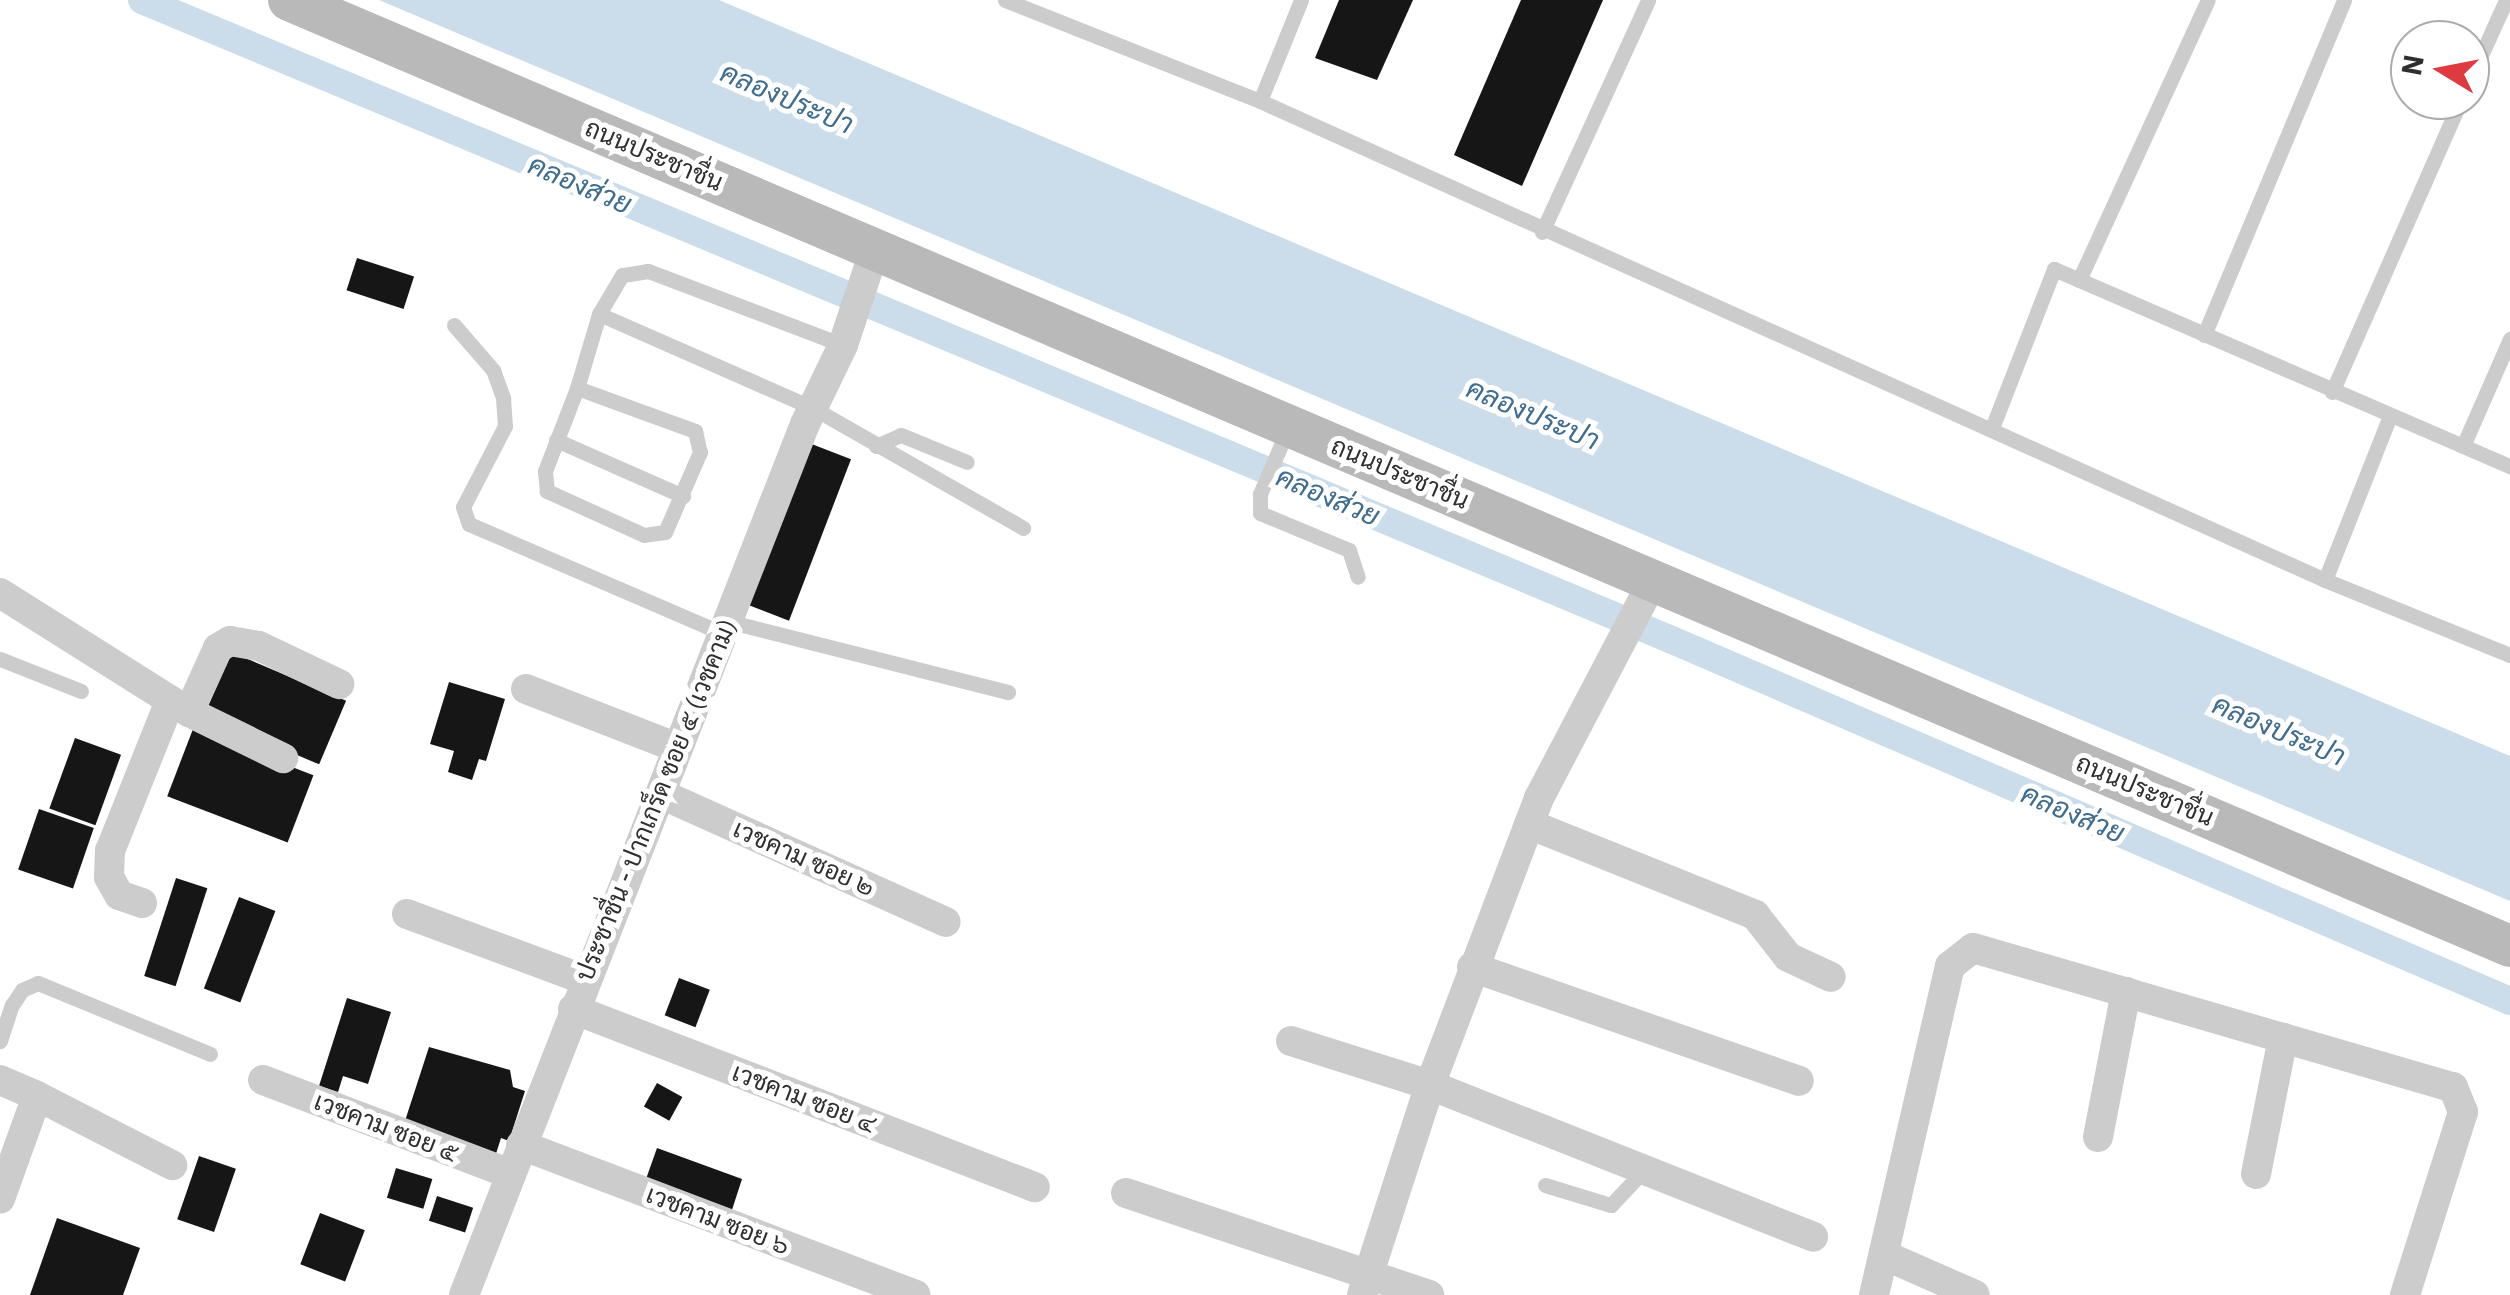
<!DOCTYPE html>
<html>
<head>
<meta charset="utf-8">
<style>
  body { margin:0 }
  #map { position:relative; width:2510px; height:1295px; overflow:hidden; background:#fff; font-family:"IBM Plex Sans",Sarabun,sans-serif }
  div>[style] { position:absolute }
  .water>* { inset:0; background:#cbddeb }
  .canal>* { height:28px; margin:-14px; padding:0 14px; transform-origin:14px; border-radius:14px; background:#cbddeb }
  .building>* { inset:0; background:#161616; transform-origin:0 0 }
  .service>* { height:15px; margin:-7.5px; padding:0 7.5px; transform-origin:7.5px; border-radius:7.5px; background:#ccc }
  .minor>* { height:30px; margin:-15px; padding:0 15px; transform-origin:15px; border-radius:15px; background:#ccc }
  .secondary>* { height:42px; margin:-21px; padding:0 21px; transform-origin:21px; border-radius:21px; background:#b9b9b9 }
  span { translate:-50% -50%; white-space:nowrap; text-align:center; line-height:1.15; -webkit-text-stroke:10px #fff; paint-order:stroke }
  .street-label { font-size:25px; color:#2f2f2f }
  .water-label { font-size:28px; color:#406d8f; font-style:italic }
  .north { position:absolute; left:2390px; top:20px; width:100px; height:100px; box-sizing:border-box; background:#fff; border:2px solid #acacac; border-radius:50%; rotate:280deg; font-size:28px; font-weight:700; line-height:40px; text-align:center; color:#2f2f2f }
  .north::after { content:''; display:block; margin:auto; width:35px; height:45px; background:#de3a3f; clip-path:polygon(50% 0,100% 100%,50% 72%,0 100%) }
</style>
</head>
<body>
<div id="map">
  <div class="water">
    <div style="clip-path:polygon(379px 0,719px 0,2510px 756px,2510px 901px)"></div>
  </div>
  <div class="canal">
    <div style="left:142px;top:0;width:1658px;rotate:22.7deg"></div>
    <div style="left:1672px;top:640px;width:912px;rotate:23.31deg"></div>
  </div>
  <div class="building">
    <div style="clip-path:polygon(1339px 0,1413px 0,1377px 80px,1315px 58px)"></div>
    <div style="clip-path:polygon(1521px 0,1603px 0,1522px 186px,1454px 155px)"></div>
    <div style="left:357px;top:258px;width:60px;height:34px;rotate:18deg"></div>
    <div style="left:809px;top:443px;width:45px;height:173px;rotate:21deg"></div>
    <div style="left:231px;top:652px;width:125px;height:69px;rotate:23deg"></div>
    <div style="clip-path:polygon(449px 682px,505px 699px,486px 761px,479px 759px,472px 780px,448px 772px,454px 751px,430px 744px)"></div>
    <div style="left:193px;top:729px;width:129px;height:72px;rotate:21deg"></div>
    <div style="left:75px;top:738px;width:49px;height:75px;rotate:20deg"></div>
    <div style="left:39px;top:809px;width:58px;height:64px;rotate:19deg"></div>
    <div style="left:176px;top:878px;width:33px;height:103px;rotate:18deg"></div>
    <div style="left:239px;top:897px;width:39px;height:98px;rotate:21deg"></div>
    <div style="left:679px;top:978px;width:33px;height:40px;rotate:21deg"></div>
    <div style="clip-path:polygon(347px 998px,391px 1012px,368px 1084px,343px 1076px,338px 1092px,319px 1086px)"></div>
    <div style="clip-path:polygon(429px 1047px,510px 1070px,513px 1087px,525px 1091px,509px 1141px,501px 1138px,494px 1160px,403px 1127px)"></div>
    <div style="left:657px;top:1083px;width:29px;height:27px;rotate:29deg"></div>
    <div style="clip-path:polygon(657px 1148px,742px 1179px,730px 1216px,646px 1179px)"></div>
    <div style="left:199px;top:1156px;width:39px;height:67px;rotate:19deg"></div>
    <div style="left:396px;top:1168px;width:38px;height:31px;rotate:17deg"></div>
    <div style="left:437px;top:1196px;width:38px;height:26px;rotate:18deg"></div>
    <div style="left:320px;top:1213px;width:48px;height:55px;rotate:21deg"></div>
    <div style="clip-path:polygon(57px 1218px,140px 1248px,123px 1295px,30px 1295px)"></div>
  </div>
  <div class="service">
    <div style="left:1005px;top:0;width:274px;rotate:21.6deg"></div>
    <div style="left:1260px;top:101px;width:1168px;rotate:24.22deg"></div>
    <div style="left:2325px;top:580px;width:200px;rotate:22.1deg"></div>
    <div style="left:2470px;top:80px;width:88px;rotate:-65.8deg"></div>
    <div style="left:1260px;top:101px;width:109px;rotate:-67.9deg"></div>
    <div style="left:1542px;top:232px;width:255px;rotate:-65.4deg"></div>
    <div style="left:2079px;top:280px;width:308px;rotate:-65.3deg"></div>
    <div style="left:454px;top:325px;width:60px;rotate:49.1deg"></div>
    <div style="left:493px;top:370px;width:30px;rotate:70deg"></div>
    <div style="left:503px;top:398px;width:28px;rotate:86deg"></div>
    <div style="left:505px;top:426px;width:91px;rotate:117.4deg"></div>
    <div style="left:463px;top:507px;width:18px;rotate:71deg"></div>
    <div style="left:469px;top:524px;width:275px;rotate:23.3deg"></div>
    <div style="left:2204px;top:335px;width:363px;rotate:-67.3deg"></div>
    <div style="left:843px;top:345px;width:209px;rotate:-159.2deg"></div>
    <div style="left:648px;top:271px;width:26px;rotate:171deg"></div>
    <div style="left:622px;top:275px;width:45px;rotate:120.5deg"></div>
    <div style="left:599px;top:314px;width:234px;rotate:23.7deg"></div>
    <div style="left:813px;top:408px;width:242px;rotate:29.7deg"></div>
    <div style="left:577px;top:388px;width:126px;rotate:20deg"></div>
    <div style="left:695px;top:431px;width:22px;rotate:77deg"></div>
    <div style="left:700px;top:452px;width:87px;rotate:113.6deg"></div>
    <div style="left:665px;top:532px;width:21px;rotate:172deg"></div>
    <div style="left:644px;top:535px;width:107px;rotate:-155.6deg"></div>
    <div style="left:547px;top:491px;width:20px;rotate:-96deg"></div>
    <div style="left:545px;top:471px;width:89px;rotate:-68.9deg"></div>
    <div style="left:577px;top:388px;width:77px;rotate:-73.4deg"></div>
    <div style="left:2332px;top:392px;width:319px;rotate:-66.2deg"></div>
    <div style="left:1992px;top:428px;width:171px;rotate:-68.7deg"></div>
    <div style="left:2054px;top:269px;width:497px;rotate:23.4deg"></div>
    <div style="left:1287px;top:431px;width:69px;rotate:113.2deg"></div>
    <div style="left:1260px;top:494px;width:19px;rotate:90deg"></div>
    <div style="left:1260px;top:513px;width:96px;rotate:22.6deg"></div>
    <div style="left:1349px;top:550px;width:28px;rotate:72deg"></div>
    <div style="left:556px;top:440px;width:139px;rotate:23.8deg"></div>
    <div style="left:876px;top:446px;width:27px;rotate:-24deg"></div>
    <div style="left:901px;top:435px;width:71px;rotate:22.2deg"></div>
    <div style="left:2463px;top:446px;width:117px;rotate:-66.3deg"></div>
    <div style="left:2325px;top:580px;width:176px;rotate:-68.4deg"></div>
    <div style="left:727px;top:621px;width:290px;rotate:14.2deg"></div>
    <div style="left:0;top:659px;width:87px;rotate:21.6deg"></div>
    <div style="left:0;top:1041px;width:38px;rotate:-72deg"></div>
    <div style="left:12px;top:1005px;width:18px;rotate:-56deg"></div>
    <div style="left:22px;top:990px;width:17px;rotate:-24deg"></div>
    <div style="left:38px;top:983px;width:186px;rotate:22.4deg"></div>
    <div style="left:1545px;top:1185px;width:69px;rotate:16.9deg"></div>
    <div style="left:1611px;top:1205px;width:48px;rotate:-46.7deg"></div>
  </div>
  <div class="minor">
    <div style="left:0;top:593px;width:223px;rotate:32.2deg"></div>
    <div style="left:189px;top:712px;width:70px;rotate:-65.6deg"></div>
    <div style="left:218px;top:648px;width:14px;rotate:-30deg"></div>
    <div style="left:230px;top:641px;width:29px;rotate:10deg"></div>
    <div style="left:259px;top:646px;width:89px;rotate:25.4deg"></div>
    <div style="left:526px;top:689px;width:163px;rotate:21.2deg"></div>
    <div style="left:189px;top:712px;width:105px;rotate:26.1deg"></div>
    <div style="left:661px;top:794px;width:312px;rotate:24.2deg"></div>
    <div style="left:1529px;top:824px;width:244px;rotate:21.9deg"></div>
    <div style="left:1755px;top:915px;width:53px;rotate:51.8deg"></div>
    <div style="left:1788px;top:957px;width:47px;rotate:24.9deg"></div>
    <div style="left:142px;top:903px;width:24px;rotate:-161deg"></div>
    <div style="left:119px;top:895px;width:21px;rotate:-119deg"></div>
    <div style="left:109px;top:877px;width:26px;rotate:-88deg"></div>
    <div style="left:110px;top:851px;width:162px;rotate:-68.2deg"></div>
    <div style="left:407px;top:914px;width:190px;rotate:20.3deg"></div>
    <div style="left:1472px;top:967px;width:346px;rotate:19.2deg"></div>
    <div style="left:573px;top:1009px;width:495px;rotate:21.1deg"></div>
    <div style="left:1291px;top:1041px;width:146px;rotate:17.6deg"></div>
    <div style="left:1430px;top:1085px;width:412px;rotate:21.6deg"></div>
    <div style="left:0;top:1080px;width:40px;rotate:23.4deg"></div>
    <div style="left:37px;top:1096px;width:109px;rotate:109.8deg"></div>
    <div style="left:263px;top:1080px;width:264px;rotate:20.8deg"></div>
    <div style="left:37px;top:1096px;width:152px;rotate:27.1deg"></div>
    <div style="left:2098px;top:1137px;width:148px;rotate:-79.1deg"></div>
    <div style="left:521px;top:1145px;width:422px;rotate:20.8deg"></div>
    <div style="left:2256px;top:1174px;width:139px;rotate:-78.8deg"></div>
    <div style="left:1126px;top:1193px;width:320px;rotate:18.6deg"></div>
    <div style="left:1884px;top:1255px;width:99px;rotate:23.7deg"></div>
    <div style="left:464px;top:1295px;width:935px;rotate:-68.62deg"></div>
    <div style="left:805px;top:424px;width:88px;rotate:-64.3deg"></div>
    <div style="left:843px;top:345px;width:101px;rotate:-71.6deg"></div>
    <div style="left:1362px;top:1295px;width:221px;rotate:-72.1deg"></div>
    <div style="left:1430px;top:1085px;width:307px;rotate:-69.2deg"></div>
    <div style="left:1539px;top:798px;width:247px;rotate:-62.3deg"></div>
    <div style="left:1874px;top:1295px;width:338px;rotate:-77deg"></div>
    <div style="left:1950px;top:966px;width:29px;rotate:-38deg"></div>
    <div style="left:1973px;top:948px;width:500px;rotate:16.2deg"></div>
    <div style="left:2453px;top:1087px;width:27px;rotate:68deg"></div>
    <div style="left:2463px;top:1112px;width:192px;rotate:107.6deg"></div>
  </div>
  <div class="secondary">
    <div style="left:289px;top:0;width:2414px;rotate:23.07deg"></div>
  </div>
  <div class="street-label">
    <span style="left:654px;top:155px;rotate:23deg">ถนนประชาชื่น</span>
    <span style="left:1400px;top:473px;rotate:23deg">ถนนประชาชื่น</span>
    <span style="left:2145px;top:790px;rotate:23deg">ถนนประชาชื่น</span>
    <span style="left:656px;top:800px;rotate:-68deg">ประชาชื่น - ปากเกร็ด ซอย ๕ (เวชคาม)</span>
    <span style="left:804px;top:858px;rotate:24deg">เวชคาม ซอย ๒</span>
    <span style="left:804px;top:1098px;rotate:21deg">เวชคาม ซอย ๔</span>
    <span style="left:386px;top:1127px;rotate:21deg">เวชคาม ซอย ๕</span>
    <span style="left:718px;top:1220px;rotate:21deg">เวชคาม ซอย ๖</span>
  </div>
  <div class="water-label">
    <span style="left:787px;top:98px;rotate:23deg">คลองประปา</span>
    <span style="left:580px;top:184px;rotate:23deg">คลองส่วย</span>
    <span style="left:1533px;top:414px;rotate:23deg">คลองประปา</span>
    <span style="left:1328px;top:496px;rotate:23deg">คลองส่วย</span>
    <span style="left:2279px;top:730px;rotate:23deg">คลองประปา</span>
    <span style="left:2073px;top:813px;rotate:23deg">คลองส่วย</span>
  </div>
  <div class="north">N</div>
</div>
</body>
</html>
